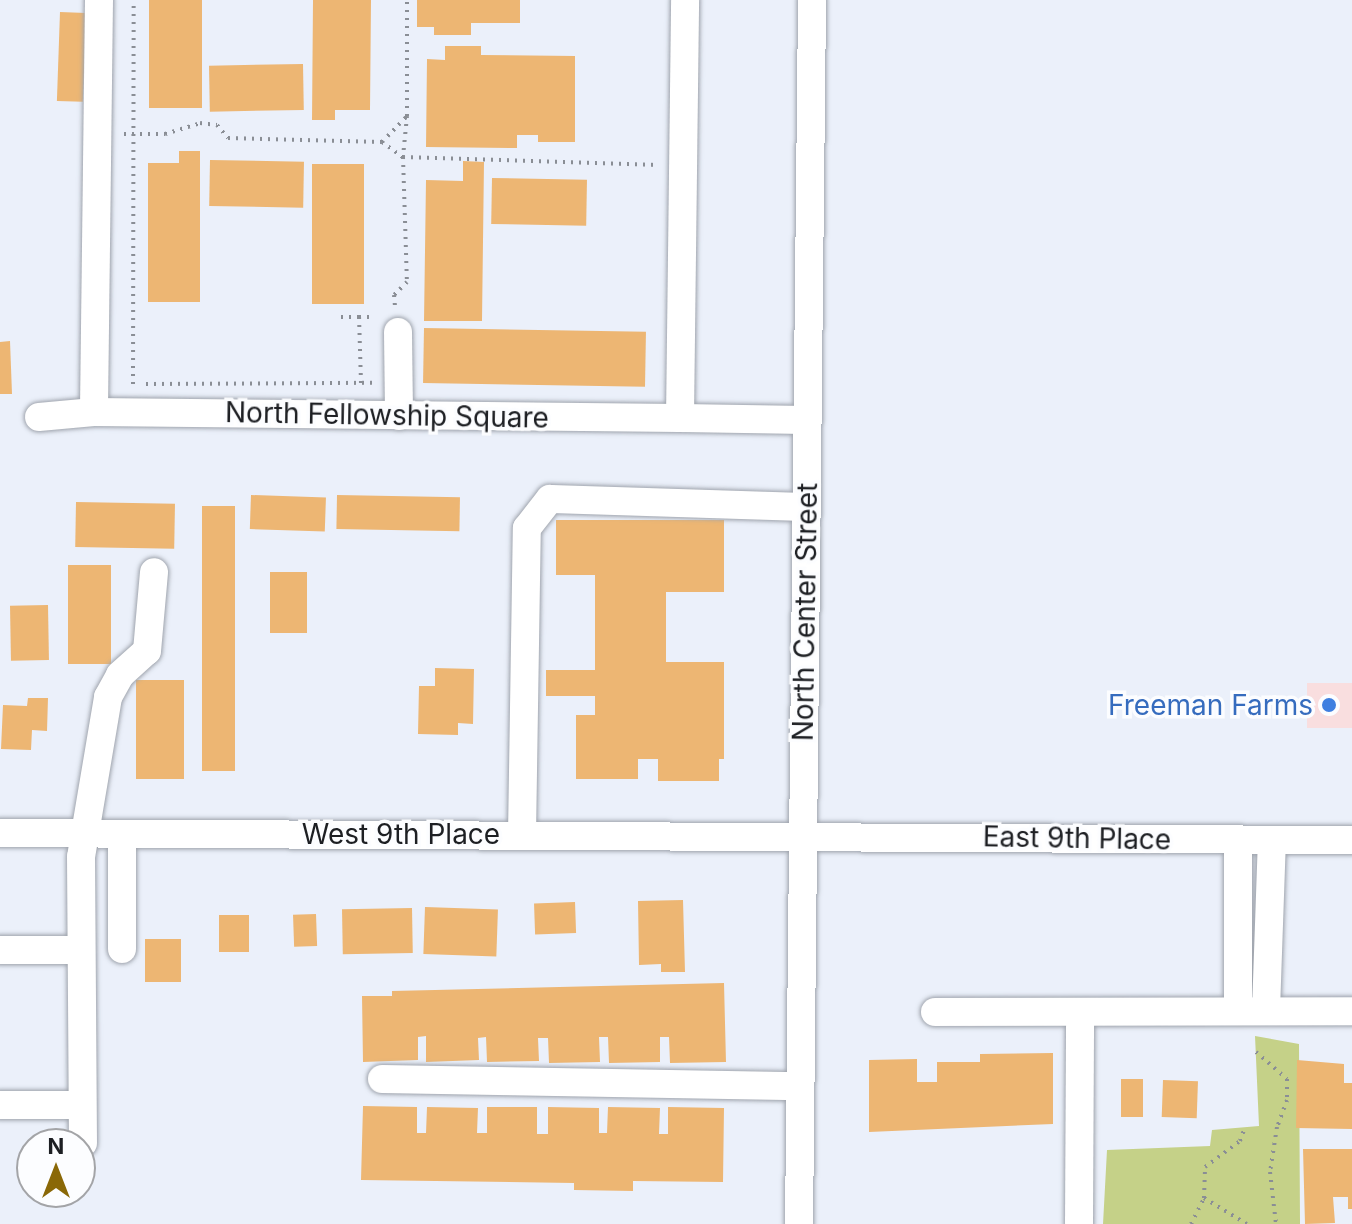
<!DOCTYPE html>
<html>
<head>
<meta charset="utf-8">
<style>
  body { margin:0 }
  #map { position:relative; width:1352px; height:1224px; overflow:hidden; background:#ebf0fa; font-family:Inter,sans-serif }
  div>[style] { position:absolute }
  .commercial>* { inset:0; background:#f9dedf; transform-origin:0 0 }
  .green>* { inset:0; background:#c5d188 }
  .building>* { inset:0; background:#edb673; transform-origin:0 0 }
  .path>* { height:4px; margin-top:-2px; transform-origin:0; background:repeating-linear-gradient(90deg,#8a8e95 0 2px,transparent 0 8px) }
  .roads { filter:drop-shadow(0 0 2px #9fa4ad) drop-shadow(0 0 2px #9fa4ad) }
  .minor>* { height:28px; margin:-14px; padding:0 14px; transform-origin:14px; border-radius:14px; background:#fff }
  .dots>* { width:22px; height:22px; translate:-50% -50%; box-sizing:border-box; border:4px solid #fcfdff; border-radius:50% }
  span { translate:-50% -50%; white-space:nowrap; text-align:center; line-height:1.15; -webkit-text-stroke:7px #fcfdff; paint-order:stroke }
  .street-label { font-size:28px; color:#1d1f23 }
  .shop-label { font-size:28px; color:#366cbe }
  .right { translate:-100% -50%; text-align:right }
  .north { position:absolute; left:16px; top:1128px; width:80px; height:80px; box-sizing:border-box; background:#fcfdff; border:2px solid #a3a4a7; border-radius:50%; rotate:0deg; font-size:22px; font-weight:700; line-height:32px; text-align:center; color:#1d1f23 }
  .north::after { content:''; display:block; margin:auto; width:28px; height:36px; background:#8a6807; clip-path:polygon(50% 0,100% 100%,50% 72%,0 100%) }
</style>
</head>
<body>
<div id="map">
  <div class="commercial">
    <div style="left:1307px;top:683px;width:45px;height:45px"></div>
  </div>
  <div class="green">
    <div style="clip-path:polygon(1255px 1036px,1299px 1044px,1300px 1224px,1103px 1224px,1107px 1150px,1210px 1146px,1212px 1130px,1259px 1126px)"></div>
  </div>
  <div class="building">
    <div style="left:149px;top:0;width:53px;height:108px"></div>
    <div style="clip-path:polygon(313px 0,371px 0,370px 110px,335px 110px,335px 120px,312px 120px)"></div>
    <div style="clip-path:polygon(417px 0,520px 0,520px 23px,471px 23px,471px 35px,434px 35px,434px 27px,417px 27px)"></div>
    <div style="left:60px;top:12px;width:26px;height:89px;rotate:2deg"></div>
    <div style="clip-path:polygon(445px 46px,481px 46px,481px 55px,575px 56px,575px 142px,538px 142px,538px 135px,517px 135px,517px 148px,426px 147px,427px 59px,445px 60px)"></div>
    <div style="left:303px;top:64px;width:46px;height:94px;rotate:89deg"></div>
    <div style="clip-path:polygon(179px 151px,200px 151px,200px 302px,148px 302px,148px 163px,179px 163px)"></div>
    <div style="left:210px;top:160px;width:94px;height:46px;rotate:1deg"></div>
    <div style="clip-path:polygon(463px 161px,484px 162px,482px 321px,424px 321px,426px 180px,463px 181px)"></div>
    <div style="left:312px;top:164px;width:52px;height:140px"></div>
    <div style="left:492px;top:178px;width:95px;height:46px;rotate:1deg"></div>
    <div style="left:424px;top:328px;width:222px;height:55px;rotate:1deg"></div>
    <div style="clip-path:polygon(10px 341px,12px 394px,0 394px,0 342px)"></div>
    <div style="left:251px;top:495px;width:75px;height:34px;rotate:2deg"></div>
    <div style="left:337px;top:495px;width:123px;height:34px;rotate:1deg"></div>
    <div style="left:76px;top:502px;width:99px;height:45px;rotate:1deg"></div>
    <div style="left:202px;top:506px;width:33px;height:265px"></div>
    <div style="clip-path:polygon(556px 520px,724px 520px,724px 592px,666px 592px,666px 662px,724px 662px,724px 759px,719px 759px,719px 781px,658px 781px,658px 759px,638px 759px,638px 779px,576px 779px,576px 715px,595px 715px,595px 696px,546px 696px,546px 670px,595px 670px,595px 575px,556px 575px)"></div>
    <div style="left:68px;top:565px;width:43px;height:99px"></div>
    <div style="left:270px;top:572px;width:37px;height:61px"></div>
    <div style="left:48px;top:605px;width:55px;height:38px;rotate:89deg"></div>
    <div style="clip-path:polygon(435px 668px,474px 669px,473px 724px,458px 723px,458px 735px,418px 734px,419px 686px,435px 686px)"></div>
    <div style="left:136px;top:680px;width:48px;height:99px"></div>
    <div style="clip-path:polygon(28px 698px,48px 698px,47px 731px,32px 730px,31px 750px,1px 749px,3px 705px,27px 706px)"></div>
    <div style="clip-path:polygon(683px 900px,685px 972px,661px 972px,661px 964px,639px 965px,638px 901px)"></div>
    <div style="left:575px;top:902px;width:31px;height:41px;rotate:88deg"></div>
    <div style="left:425px;top:907px;width:73px;height:47px;rotate:2deg"></div>
    <div style="left:412px;top:908px;width:45px;height:70px;rotate:89deg"></div>
    <div style="left:316px;top:914px;width:32px;height:23px;rotate:88deg"></div>
    <div style="left:219px;top:915px;width:30px;height:37px"></div>
    <div style="left:145px;top:939px;width:36px;height:43px"></div>
    <div style="clip-path:polygon(724px 983px,726px 1062px,670px 1063px,669px 1037px,660px 1037px,660px 1062px,609px 1063px,608px 1037px,599px 1037px,600px 1062px,549px 1063px,548px 1038px,538px 1038px,539px 1061px,487px 1062px,486px 1037px,478px 1038px,479px 1060px,426px 1062px,426px 1036px,418px 1037px,418px 1060px,363px 1062px,362px 996px,392px 996px,392px 991px)"></div>
    <div style="clip-path:polygon(1053px 1053px,1053px 1124px,869px 1132px,869px 1060px,917px 1059px,917px 1082px,937px 1082px,937px 1062px,980px 1062px,980px 1054px)"></div>
    <div style="clip-path:polygon(1297px 1060px,1344px 1064px,1344px 1083px,1352px 1083px,1352px 1129px,1296px 1128px)"></div>
    <div style="left:1121px;top:1079px;width:22px;height:38px"></div>
    <div style="left:1163px;top:1080px;width:35px;height:37px;rotate:2deg"></div>
    <div style="clip-path:polygon(363px 1106px,417px 1107px,417px 1133px,426px 1133px,427px 1107px,478px 1108px,477px 1133px,487px 1133px,487px 1107px,537px 1107px,537px 1134px,548px 1134px,548px 1107px,599px 1108px,599px 1133px,607px 1133px,608px 1107px,660px 1108px,659px 1134px,668px 1134px,668px 1107px,724px 1108px,723px 1182px,633px 1181px,633px 1191px,574px 1190px,574px 1183px,361px 1180px)"></div>
    <div style="clip-path:polygon(1303px 1149px,1352px 1149px,1352px 1209px,1348px 1209px,1348px 1197px,1333px 1197px,1335px 1223px,1305px 1224px)"></div>
  </div>
  <div class="path">
    <div style="left:407px;top:116px;width:41px;rotate:95.6deg"></div>
    <div style="left:403px;top:157px;width:256px;rotate:1.8deg"></div>
    <div style="left:124px;top:134px;width:41px"></div>
    <div style="left:165px;top:134px;width:37px;rotate:-17deg"></div>
    <div style="left:200px;top:123px;width:17px;rotate:7deg"></div>
    <div style="left:217px;top:125px;width:17px;rotate:50deg"></div>
    <div style="left:228px;top:138px;width:154px;rotate:1.5deg"></div>
    <div style="left:382px;top:142px;width:36px;rotate:-46deg"></div>
    <div style="left:407px;top:116px;width:116px;rotate:-90deg"></div>
    <div style="left:382px;top:142px;width:26px;rotate:36deg"></div>
    <div style="left:403px;top:157px;width:125px;rotate:88.2deg"></div>
    <div style="left:407px;top:282px;width:18px;rotate:135deg"></div>
    <div style="left:394px;top:295px;width:11px;rotate:85deg"></div>
    <div style="left:341px;top:317px;width:18px"></div>
    <div style="left:361px;top:383px;width:66px;rotate:-91.7deg"></div>
    <div style="left:359px;top:317px;width:16px"></div>
    <div style="left:133px;top:384px;width:384px;rotate:-89.9deg"></div>
    <div style="left:146px;top:384px;width:227px;rotate:-0.3deg"></div>
    <div style="left:1256px;top:1052px;width:41px;rotate:41.1deg"></div>
    <div style="left:1287px;top:1079px;width:21px;rotate:90deg"></div>
    <div style="left:1287px;top:1100px;width:29px;rotate:110deg"></div>
    <div style="left:1277px;top:1127px;width:46px;rotate:98.8deg"></div>
    <div style="left:1270px;top:1172px;width:52px;rotate:83.4deg"></div>
    <div style="left:1204px;top:1198px;width:50px;rotate:31.2deg"></div>
    <div style="left:1191px;top:1224px;width:29px;rotate:-63deg"></div>
    <div style="left:1204px;top:1198px;width:31px;rotate:-88deg"></div>
    <div style="left:1205px;top:1167px;width:44px;rotate:-36.6deg"></div>
    <div style="left:1240px;top:1141px;width:15px;rotate:-70deg"></div>
  </div>
  <div class="roads">
    <div class="minor">
      <div style="left:99px;top:0;width:412px;rotate:90.7deg"></div>
      <div style="left:94px;top:412px;width:586px;rotate:0.59deg"></div>
      <div style="left:680px;top:418px;width:418px;rotate:-89.3deg"></div>
      <div style="left:398px;top:332px;width:84px;rotate:89.3deg"></div>
      <div style="left:39px;top:417px;width:55px;rotate:-5.2deg"></div>
      <div style="left:680px;top:418px;width:127px;rotate:0.9deg"></div>
      <div style="left:0;top:833px;width:1352px;rotate:0.3deg"></div>
      <div style="left:122px;top:834px;width:115px;rotate:90deg"></div>
      <div style="left:522px;top:835px;width:307px;rotate:-89.1deg"></div>
      <div style="left:527px;top:528px;width:37px;rotate:-52deg"></div>
      <div style="left:550px;top:499px;width:256px;rotate:1.8deg"></div>
      <div style="left:1238px;top:839px;width:171px;rotate:90deg"></div>
      <div style="left:0;top:950px;width:81px"></div>
      <div style="left:1266px;top:1010px;width:170px;rotate:-88deg"></div>
      <div style="left:935px;top:1012px;width:417px;rotate:-0.1deg"></div>
      <div style="left:382px;top:1079px;width:418px;rotate:1deg"></div>
      <div style="left:0;top:1105px;width:82px"></div>
      <div style="left:83px;top:1143px;width:286px;rotate:-90.4deg"></div>
      <div style="left:81px;top:857px;width:162px;rotate:-80.4deg"></div>
      <div style="left:108px;top:697px;width:25px;rotate:-61deg"></div>
      <div style="left:120px;top:675px;width:36px;rotate:-42deg"></div>
      <div style="left:147px;top:651px;width:79px;rotate:-84.9deg"></div>
      <div style="left:799px;top:1224px;width:1224px;rotate:-89.39deg"></div>
      <div style="left:1079px;top:1224px;width:212px;rotate:-89.7deg"></div>
    </div>
  </div>
  <div class="dots">
    <div style="left:1329px;top:705px;background:#3f7fe0"></div>
  </div>
  <div class="street-label">
    <span style="left:387px;top:415px;rotate:1deg">North Fellowship Square</span>
    <span style="left:805px;top:612px;rotate:-89deg">North Center Street</span>
    <span style="left:401px;top:834px">West 9th Place</span>
    <span style="left:1077px;top:838px;rotate:1deg">East 9th Place</span>
  </div>
  <div class="shop-label">
    <span class="right" style="left:1313px;top:705px">Freeman Farms</span>
  </div>
  <div class="north">N</div>
</div>
</body>
</html>
